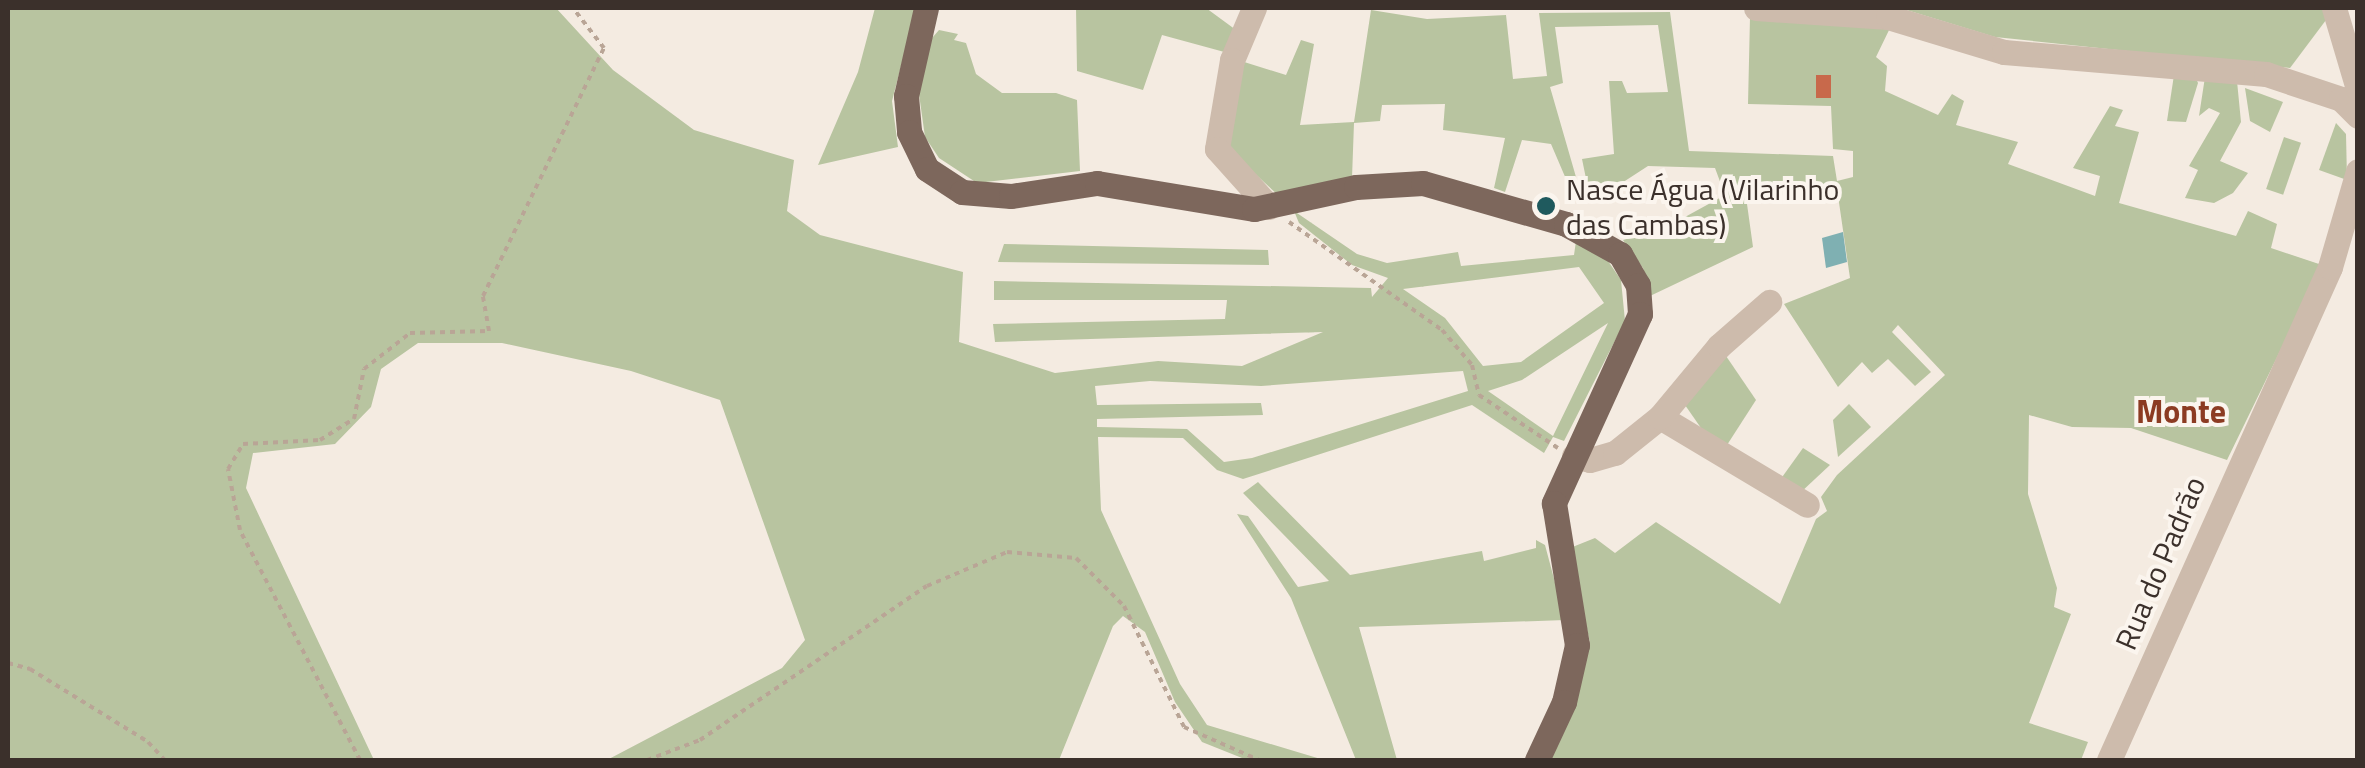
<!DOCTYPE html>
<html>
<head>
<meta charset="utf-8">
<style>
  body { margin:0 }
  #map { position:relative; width:2365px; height:768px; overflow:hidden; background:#f4ebe1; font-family:"Titillium Web",sans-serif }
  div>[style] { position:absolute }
  .green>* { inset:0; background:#b8c4a0; transform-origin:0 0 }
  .water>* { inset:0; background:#7fb0b2 }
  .building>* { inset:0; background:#c8694b; transform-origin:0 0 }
  .path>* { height:4px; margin-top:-2px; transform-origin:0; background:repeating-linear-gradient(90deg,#b9a596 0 5px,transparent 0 10px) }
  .minor>* { height:25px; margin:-12.5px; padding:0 12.5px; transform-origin:12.5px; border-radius:12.5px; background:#cdbbac }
  .major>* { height:25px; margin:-12.5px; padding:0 12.5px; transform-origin:12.5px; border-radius:12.5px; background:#7d675c }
  .dots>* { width:28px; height:28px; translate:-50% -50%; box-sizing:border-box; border:5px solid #fbf5ee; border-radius:50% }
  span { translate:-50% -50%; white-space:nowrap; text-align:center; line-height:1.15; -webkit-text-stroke:8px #fbf5ee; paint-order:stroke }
  .poi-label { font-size:30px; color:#3b302b }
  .left { translate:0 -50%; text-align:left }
  .street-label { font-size:30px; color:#3b302b }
  .neighbourhood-label { font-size:32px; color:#8c3b22; font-weight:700 }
  .frame { position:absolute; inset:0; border:10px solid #3b302b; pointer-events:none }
</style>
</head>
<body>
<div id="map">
  <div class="green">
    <div style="clip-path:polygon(evenodd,8px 8px,556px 8px,613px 70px,694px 130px,794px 160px,787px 211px,820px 235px,963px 272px,959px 342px,1055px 373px,1158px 361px,1242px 366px,1323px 332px,995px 342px,993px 324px,1225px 319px,1227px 300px,994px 300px,994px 281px,1371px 288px,1372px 297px,1388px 278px,1352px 265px,1299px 223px,1294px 211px,1357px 254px,1387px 263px,1458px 252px,1461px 266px,1574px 255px,1576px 241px,1608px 261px,1621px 280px,1625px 321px,1564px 441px,1553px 437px,1544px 453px,1472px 405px,1243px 479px,1217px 470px,1183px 438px,1098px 437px,1101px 510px,1180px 684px,1207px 725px,1324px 760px,1247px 760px,1202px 742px,1175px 702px,1145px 632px,1123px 616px,1113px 626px,1059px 760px,607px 760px,782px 668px,805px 640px,720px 400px,631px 371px,502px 343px,418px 343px,381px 369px,371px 407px,335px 444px,253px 453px,246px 488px,374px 760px,8px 760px,8px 8px,1579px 267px,1604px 303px,1521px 362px,1483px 366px,1445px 318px,1403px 289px,1579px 267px,8px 8px,1608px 323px,1553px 436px,1488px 391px,1522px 380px,1608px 323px,8px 8px,1463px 371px,1468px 391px,1252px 458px,1224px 462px,1187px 429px,1097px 427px,1097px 419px,1263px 415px,1261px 403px,1097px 405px,1095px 386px,1150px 381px,1261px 386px,1463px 371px)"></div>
    <div style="clip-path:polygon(875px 8px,916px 8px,892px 101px,898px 147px,818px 165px,858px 72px)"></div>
    <div style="clip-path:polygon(1076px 8px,1206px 8px,1236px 30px,1228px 53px,1162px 35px,1143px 90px,1077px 71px)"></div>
    <div style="clip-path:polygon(1900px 8px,2326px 8px,2329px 16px,2290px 68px,1995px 37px)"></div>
    <div style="clip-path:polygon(1371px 10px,1427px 19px,1506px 15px,1513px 79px,1547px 76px,1539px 13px,1670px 12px,1689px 151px,1833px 156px,1837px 181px,1853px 177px,1853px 151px,1833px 149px,1831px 106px,1748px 104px,1750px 17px,1891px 26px,1876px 57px,1887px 66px,1885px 91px,1938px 115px,1952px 94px,1964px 101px,1956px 125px,2018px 142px,2008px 164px,2095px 196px,2100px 176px,2073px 168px,2110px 106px,2123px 110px,2115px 126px,2139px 132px,2119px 203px,2236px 236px,2248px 211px,2277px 224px,2271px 248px,2322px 265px,2227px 460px,2131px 428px,2072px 427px,2029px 415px,2028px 494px,2057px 588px,2054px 607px,2071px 614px,2029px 723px,2088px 742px,2081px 760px,1550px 760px,1578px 694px,1590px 643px,1570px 548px,1595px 538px,1615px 553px,1656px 522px,1780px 604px,1816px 519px,1827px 511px,1821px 497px,1837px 475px,1945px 375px,1898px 325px,1892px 332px,1931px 372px,1915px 386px,1888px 359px,1872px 373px,1862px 362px,1838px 387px,1784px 304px,1850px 278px,1836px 182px,1747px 204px,1753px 247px,1650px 296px,1643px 268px,1623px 240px,1665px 228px,1725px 195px,1715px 168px,1648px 166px,1591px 203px,1582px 159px,1614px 154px,1609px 81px,1622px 81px,1627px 93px,1668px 92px,1658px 25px,1555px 27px,1563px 83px,1550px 87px,1576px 177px,1566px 179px,1551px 144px,1522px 140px,1505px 192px,1494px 188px,1505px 138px,1443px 130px,1445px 104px,1382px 105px,1380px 121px,1354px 123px,1352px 178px,1279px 196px,1225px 146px,1241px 61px,1286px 75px,1301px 40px,1314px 44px,1300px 125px,1354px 122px)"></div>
    <div style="clip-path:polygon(939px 30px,958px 34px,954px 40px,966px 43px,976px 74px,1002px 93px,1056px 93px,1077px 100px,1080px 171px,977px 183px,939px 158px,925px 137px,918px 87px,926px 45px)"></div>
    <div style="clip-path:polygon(2174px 75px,2195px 76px,2198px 83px,2186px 122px,2167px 121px)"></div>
    <div style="clip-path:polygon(2205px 77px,2237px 81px,2241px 122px,2220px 161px,2248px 173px,2233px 193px,2214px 203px,2185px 198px,2198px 170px,2189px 166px,2220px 113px,2209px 108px,2199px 116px)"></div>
    <div style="clip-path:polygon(2245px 88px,2283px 102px,2270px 132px,2250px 121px)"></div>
    <div style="clip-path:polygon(2336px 123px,2346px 134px,2347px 180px,2319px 170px)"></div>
    <div style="left:2284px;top:137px;width:18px;height:55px;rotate:19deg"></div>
    <div style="clip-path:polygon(1004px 244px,1268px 250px,1269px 265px,998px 262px)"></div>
    <div style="clip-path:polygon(1724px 353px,1756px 400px,1727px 445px,1701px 428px,1685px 405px)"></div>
    <div style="clip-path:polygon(1849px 404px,1871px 427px,1838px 457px,1833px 420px)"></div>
    <div style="clip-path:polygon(1803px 448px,1830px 465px,1800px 493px,1780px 480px)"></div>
    <div style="clip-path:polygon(1258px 482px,1350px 575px,1482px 551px,1484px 561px,1536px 548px,1536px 540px,1545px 545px,1565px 620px,1359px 627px,1397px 760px,1356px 760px,1291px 598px,1237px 514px,1248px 516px,1298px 587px,1329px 581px,1243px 493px)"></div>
  </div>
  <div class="water">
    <div style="clip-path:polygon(1843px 232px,1847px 262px,1826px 268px,1822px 238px)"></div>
  </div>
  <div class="building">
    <div style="left:1816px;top:75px;width:15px;height:23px"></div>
  </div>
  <div class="path">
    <div style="left:1289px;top:222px;width:187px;rotate:35.2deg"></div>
    <div style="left:1442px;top:330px;width:46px;rotate:49.4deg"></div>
    <div style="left:1472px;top:365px;width:31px;rotate:77deg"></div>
    <div style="left:1479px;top:395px;width:95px;rotate:33.9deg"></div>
    <div style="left:8px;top:663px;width:23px;rotate:15deg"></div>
    <div style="left:30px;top:669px;width:139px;rotate:31.7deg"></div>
    <div style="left:148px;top:742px;width:25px;rotate:47deg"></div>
    <div style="left:360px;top:760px;width:259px;rotate:-117.6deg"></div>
    <div style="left:240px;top:530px;width:62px;rotate:-101.1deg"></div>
    <div style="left:228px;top:469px;width:29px;rotate:-59deg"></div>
    <div style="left:243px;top:444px;width:77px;rotate:-3deg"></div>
    <div style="left:320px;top:440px;width:40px;rotate:-32deg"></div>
    <div style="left:354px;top:419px;width:51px;rotate:-78.7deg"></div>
    <div style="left:364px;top:369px;width:58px;rotate:-38deg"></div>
    <div style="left:410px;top:333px;width:79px;rotate:-1.5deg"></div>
    <div style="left:489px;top:331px;width:36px;rotate:-100deg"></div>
    <div style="left:483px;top:296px;width:276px;rotate:-64deg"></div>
    <div style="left:604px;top:48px;width:51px;rotate:-127.8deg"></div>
    <div style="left:647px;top:760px;width:57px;rotate:-20.7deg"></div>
    <div style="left:700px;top:740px;width:274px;rotate:-34.2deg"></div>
    <div style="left:927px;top:586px;width:87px;rotate:-23deg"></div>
    <div style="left:1007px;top:552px;width:69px;rotate:5deg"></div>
    <div style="left:1076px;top:558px;width:68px;rotate:45deg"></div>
    <div style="left:1124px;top:606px;width:135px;rotate:63.6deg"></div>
    <div style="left:1184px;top:727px;width:82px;rotate:23.7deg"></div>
  </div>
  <div class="minor">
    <div style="left:1254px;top:8px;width:56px;rotate:112.9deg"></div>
    <div style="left:1232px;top:60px;width:90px;rotate:99.6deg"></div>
    <div style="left:1217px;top:149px;width:78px;rotate:48.1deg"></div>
    <div style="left:1756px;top:8px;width:132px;rotate:3.9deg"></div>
    <div style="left:1888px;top:17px;width:121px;rotate:16.8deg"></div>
    <div style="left:2004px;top:52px;width:263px;rotate:4.8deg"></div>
    <div style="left:2266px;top:74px;width:79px;rotate:18.4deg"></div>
    <div style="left:2341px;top:99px;width:24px;rotate:45deg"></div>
    <div style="left:2334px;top:8px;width:84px;rotate:73.5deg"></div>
    <div style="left:1660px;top:417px;width:171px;rotate:30.9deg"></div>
    <div style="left:1574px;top:456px;width:16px;rotate:14deg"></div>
    <div style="left:1590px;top:460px;width:26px;rotate:-16deg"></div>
    <div style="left:1615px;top:453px;width:58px;rotate:-38.7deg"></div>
    <div style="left:1660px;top:417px;width:92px;rotate:-50.3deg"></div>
    <div style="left:1719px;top:346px;width:67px;rotate:-41.3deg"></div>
    <div style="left:2109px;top:760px;width:540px;rotate:-65.85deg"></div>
    <div style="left:2330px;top:267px;width:100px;rotate:-73.7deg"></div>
  </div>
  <div class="major">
    <div style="left:926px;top:8px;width:90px;rotate:102.8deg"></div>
    <div style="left:906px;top:96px;width:36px;rotate:85deg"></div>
    <div style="left:909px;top:132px;width:41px;rotate:64.1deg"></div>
    <div style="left:927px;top:169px;width:42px;rotate:33.3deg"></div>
    <div style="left:962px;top:192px;width:49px;rotate:4.7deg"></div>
    <div style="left:1011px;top:196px;width:87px;rotate:-8.6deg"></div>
    <div style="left:1097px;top:183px;width:159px;rotate:9.4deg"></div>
    <div style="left:1254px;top:209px;width:104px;rotate:-12.2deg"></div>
    <div style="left:1356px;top:187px;width:67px;rotate:-3.4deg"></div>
    <div style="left:1423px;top:183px;width:149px;rotate:16deg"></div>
    <div style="left:1566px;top:224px;width:62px;rotate:29.1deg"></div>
    <div style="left:1620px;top:254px;width:36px;rotate:60deg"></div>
    <div style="left:1638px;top:285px;width:29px;rotate:86deg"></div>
    <div style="left:1640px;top:314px;width:208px;rotate:114.5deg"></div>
    <div style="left:1554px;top:503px;width:144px;rotate:80.8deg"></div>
    <div style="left:1577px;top:645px;width:58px;rotate:102.8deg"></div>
    <div style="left:1564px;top:702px;width:64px;rotate:115deg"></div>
  </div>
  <div class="dots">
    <div style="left:1546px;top:206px;background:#1f5a5e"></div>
  </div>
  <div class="poi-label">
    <span class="left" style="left:1566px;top:206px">Nasce Água (Vilarinho<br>das Cambas)</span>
  </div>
  <div class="street-label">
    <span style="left:2160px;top:563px;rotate:-67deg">Rua do Padrão</span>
  </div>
  <div class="neighbourhood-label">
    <span style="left:2181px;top:411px">Monte</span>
  </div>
  <div class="frame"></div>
</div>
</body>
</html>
